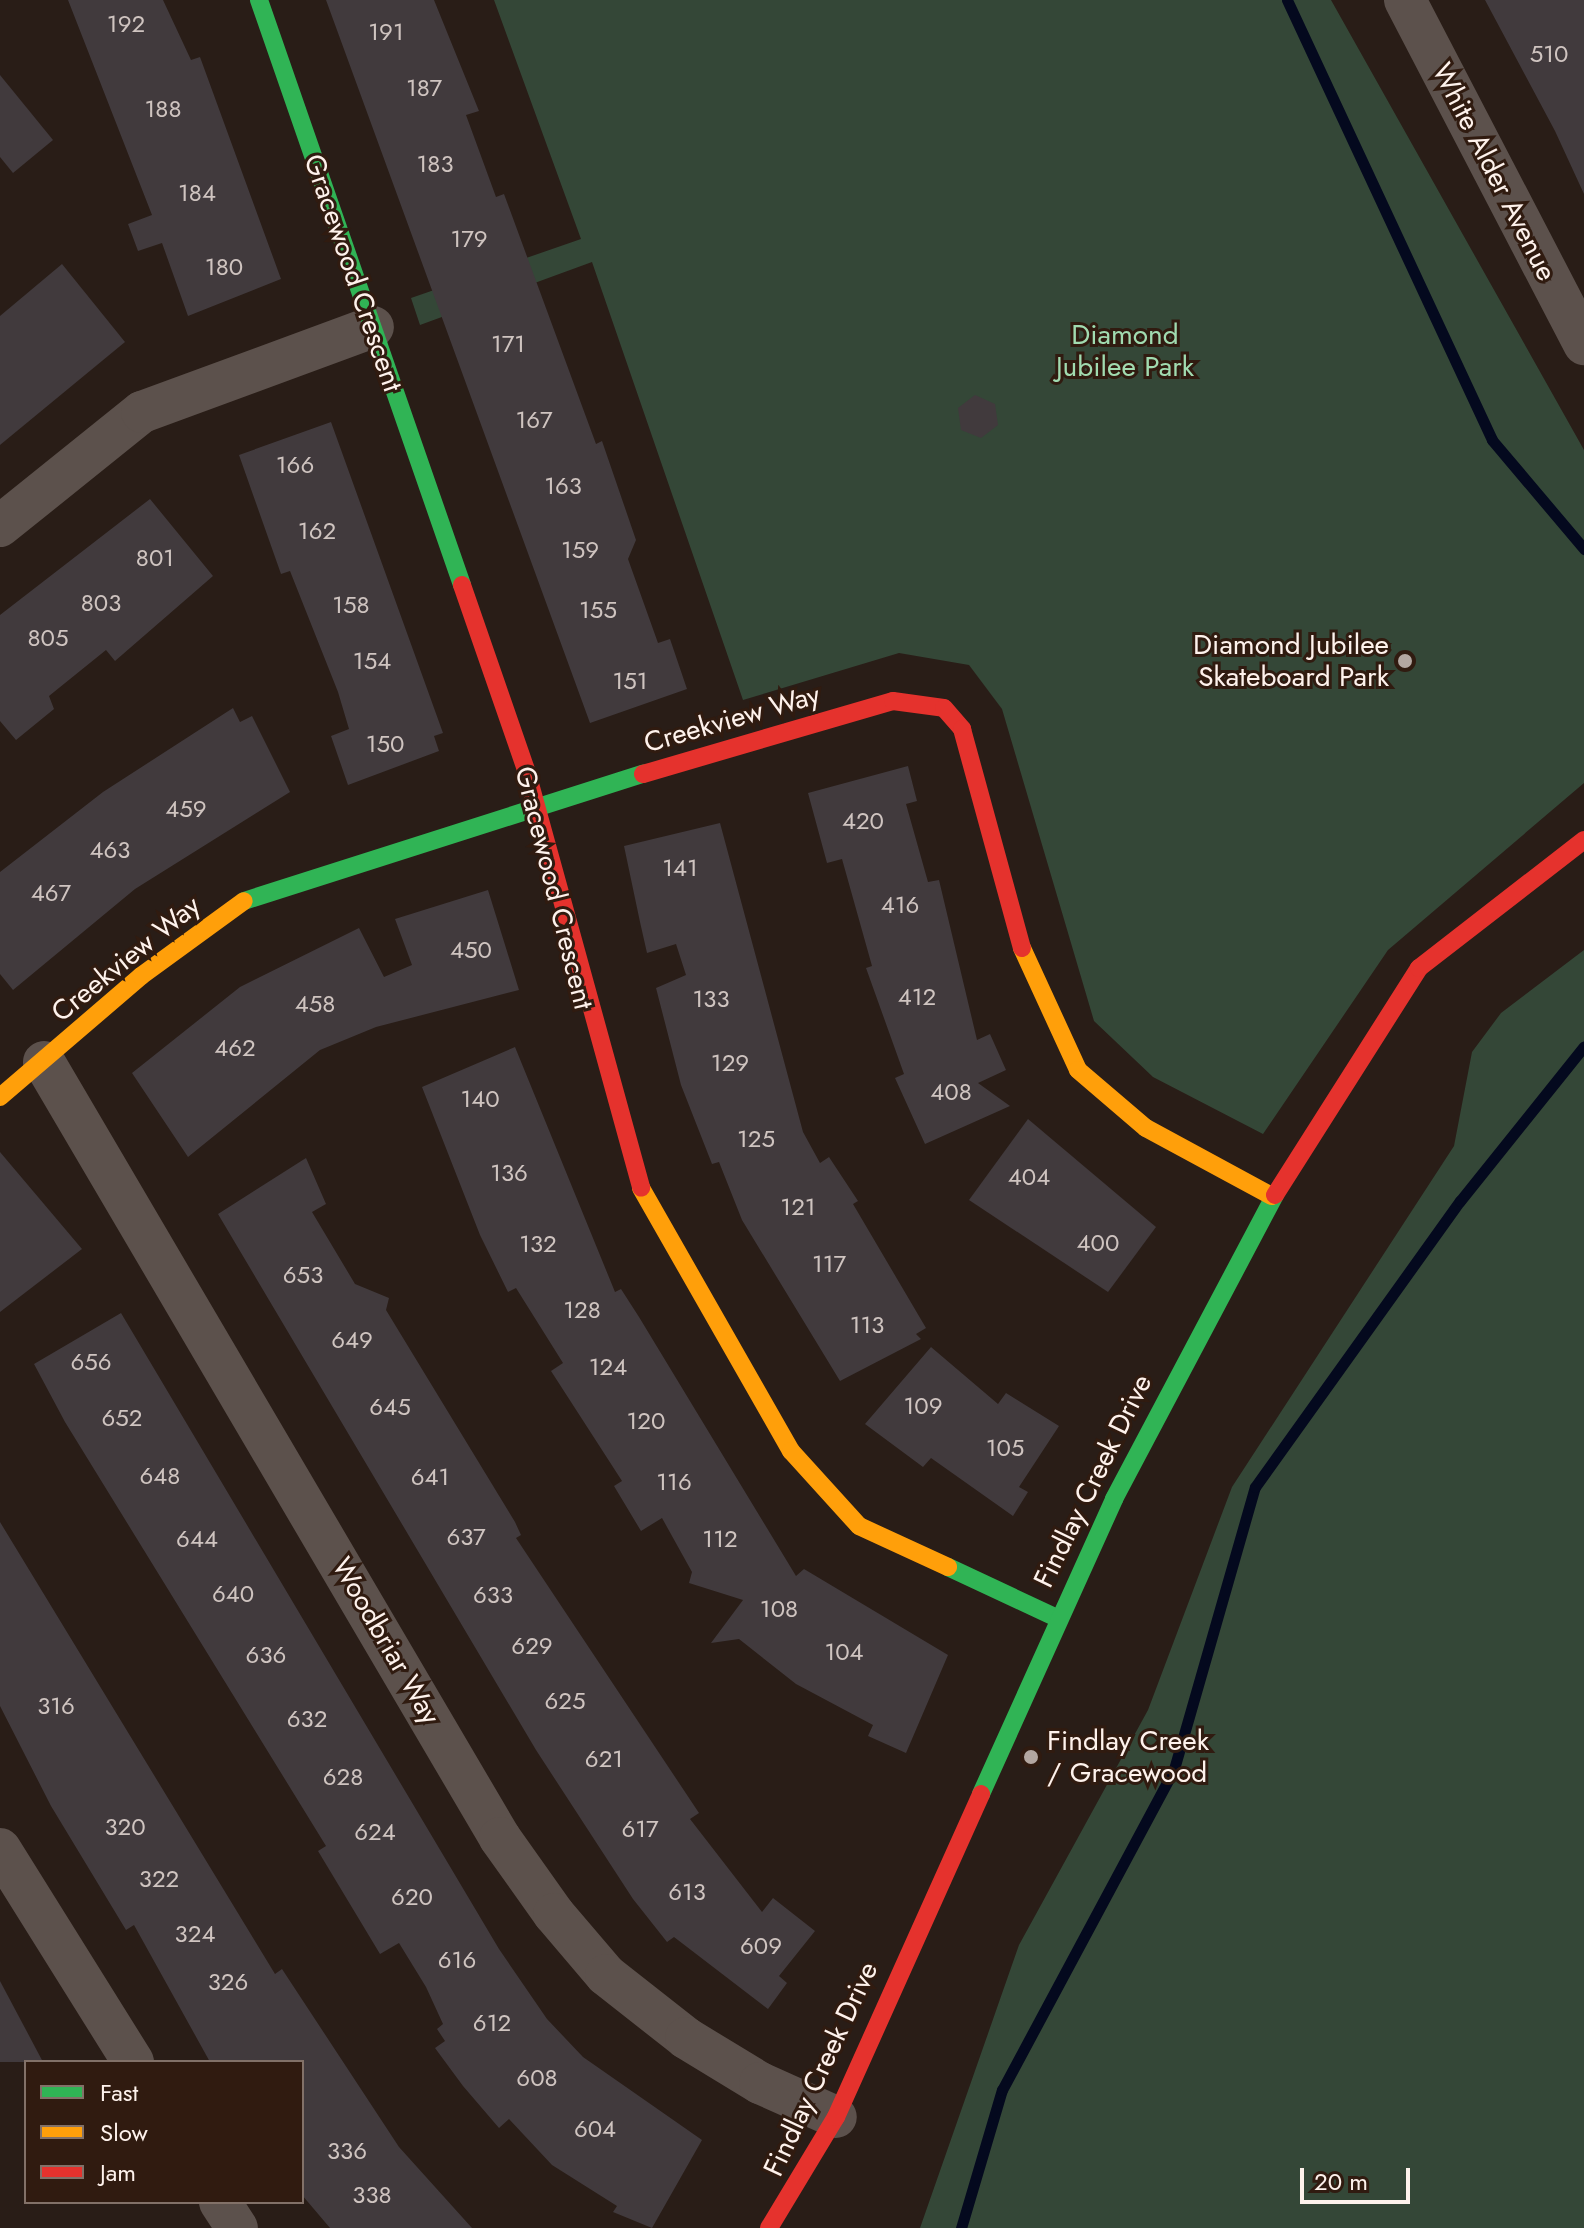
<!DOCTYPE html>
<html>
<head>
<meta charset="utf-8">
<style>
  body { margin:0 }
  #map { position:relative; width:1584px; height:2228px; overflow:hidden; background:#291d17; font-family:Jost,sans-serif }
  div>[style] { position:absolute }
  .green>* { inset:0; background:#344737 }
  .stream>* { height:11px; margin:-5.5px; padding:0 5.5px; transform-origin:5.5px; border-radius:5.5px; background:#04091e }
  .building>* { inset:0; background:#413a3d }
  .street>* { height:42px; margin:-21px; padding:0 21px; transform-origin:21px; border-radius:21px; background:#5c514c }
  .fast>* { height:18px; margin:-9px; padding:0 9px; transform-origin:9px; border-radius:9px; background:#30b455 }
  .slow>* { height:18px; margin:-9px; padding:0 9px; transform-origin:9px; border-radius:9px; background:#ff9f0a }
  .jam>* { height:18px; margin:-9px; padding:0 9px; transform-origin:9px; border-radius:9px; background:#e5322d }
  .dots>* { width:22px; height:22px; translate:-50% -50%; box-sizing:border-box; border:4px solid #301b10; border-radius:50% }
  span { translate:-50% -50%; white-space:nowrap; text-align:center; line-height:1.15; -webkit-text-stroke:6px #301b10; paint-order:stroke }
  .number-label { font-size:24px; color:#cfc4c0 }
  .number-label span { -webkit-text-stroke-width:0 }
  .street-label { font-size:28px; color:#fef2ec }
  .park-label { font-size:28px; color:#a1dbb0 }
  .poi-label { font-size:28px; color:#fef2ec }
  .right { translate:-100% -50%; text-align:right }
  .left { translate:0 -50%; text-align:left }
  .legend { position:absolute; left:24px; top:2060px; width:280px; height:144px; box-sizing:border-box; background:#301b10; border:2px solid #827168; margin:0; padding:10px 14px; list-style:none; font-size:24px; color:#fef2ec }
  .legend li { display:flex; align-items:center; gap:16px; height:40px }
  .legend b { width:40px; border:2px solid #827168 }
  .scale { position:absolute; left:1300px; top:2168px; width:110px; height:36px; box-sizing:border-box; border:4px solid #fef2ec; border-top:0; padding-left:10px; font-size:24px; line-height:28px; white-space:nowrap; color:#fef2ec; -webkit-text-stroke:6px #301b10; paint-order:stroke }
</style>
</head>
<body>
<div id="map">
  <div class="green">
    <div style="clip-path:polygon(494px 0,1331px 0,1584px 450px,1584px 783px,1388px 950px,1263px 1134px,1153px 1077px,1094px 1021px,1002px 709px,969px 665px,899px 653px,743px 700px,592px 262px,420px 325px,411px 298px,581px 239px)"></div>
    <div style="clip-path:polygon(1584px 950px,1584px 2228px,920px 2228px,1019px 1945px,1148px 1710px,1232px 1487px,1454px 1146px,1472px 1052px,1501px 1013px)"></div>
  </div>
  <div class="stream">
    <div style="left:1287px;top:0;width:485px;rotate:65deg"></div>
    <div style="left:1492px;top:440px;width:143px;rotate:49.8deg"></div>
    <div style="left:961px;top:2228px;width:144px;rotate:-73.5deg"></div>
    <div style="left:1002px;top:2090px;width:364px;rotate:-61.8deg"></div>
    <div style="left:1174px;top:1769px;width:293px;rotate:-74deg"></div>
    <div style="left:1255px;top:1487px;width:352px;rotate:-54.4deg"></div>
    <div style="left:1460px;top:1201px;width:198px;rotate:-51.3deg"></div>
  </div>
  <div class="building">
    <div style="clip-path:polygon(68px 0,163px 0,191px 60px,200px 57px,281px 279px,188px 316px,162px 243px,138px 251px,128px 224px,152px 215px)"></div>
    <div style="clip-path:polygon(326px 0,434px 0,479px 111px,466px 115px,496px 197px,504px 194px,596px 444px,602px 441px,636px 540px,628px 559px,658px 643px,670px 639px,687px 689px,590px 723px)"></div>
    <div style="clip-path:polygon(1485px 0,1584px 0,1584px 194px,1555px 131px)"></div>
    <div style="clip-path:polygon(0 75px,53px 140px,13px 173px,0 157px)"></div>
    <div style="clip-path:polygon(62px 264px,125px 342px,0 445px,0 316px)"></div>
    <div style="clip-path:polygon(975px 395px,995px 404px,998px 425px,981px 438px,961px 430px,958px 408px)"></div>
    <div style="clip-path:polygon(331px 422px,443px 733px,434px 736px,439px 751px,348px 785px,331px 736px,349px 729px,338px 692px,290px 571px,281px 574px,239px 455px)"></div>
    <div style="clip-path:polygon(150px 499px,213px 576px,115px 661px,106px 650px,49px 696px,54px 709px,16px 740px,0 721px,0 615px)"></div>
    <div style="clip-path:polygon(233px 708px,240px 722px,252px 716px,290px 792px,135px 889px,13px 990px,0 974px,0 872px,103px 792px)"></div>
    <div style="clip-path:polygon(908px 766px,917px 801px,906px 804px,928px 882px,939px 880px,977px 1040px,990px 1034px,1006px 1070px,978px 1083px,1010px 1106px,925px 1144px,895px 1078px,904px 1074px,866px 968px,872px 966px,842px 859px,827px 863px,808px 793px)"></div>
    <div style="clip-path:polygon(720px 823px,803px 1132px,820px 1163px,829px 1157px,858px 1201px,853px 1204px,926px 1328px,916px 1334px,921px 1339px,840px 1381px,742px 1220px,719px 1162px,712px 1164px,681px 1085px,656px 988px,686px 975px,676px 944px,647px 953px,640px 922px,624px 846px)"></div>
    <div style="clip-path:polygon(488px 890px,519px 990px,376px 1027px,320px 1050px,188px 1157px,132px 1073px,240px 987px,359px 928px,384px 977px,412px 965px,395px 919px)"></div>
    <div style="clip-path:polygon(515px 1047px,615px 1292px,621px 1289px,639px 1317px,796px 1576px,804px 1569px,948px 1655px,906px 1753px,868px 1736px,873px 1725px,796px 1684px,739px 1639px,711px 1643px,743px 1600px,689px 1583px,692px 1572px,662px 1518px,641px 1531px,614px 1486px,622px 1481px,551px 1371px,563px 1363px,516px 1288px,508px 1292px,480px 1235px,422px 1087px)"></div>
    <div style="clip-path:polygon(1028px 1119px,1156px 1227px,1108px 1292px,969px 1200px)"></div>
    <div style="clip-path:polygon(0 1152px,82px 1249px,0 1312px)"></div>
    <div style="clip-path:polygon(306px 1158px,326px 1204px,312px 1212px,355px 1284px,389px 1298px,386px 1310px,515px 1522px,521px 1535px,516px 1538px,699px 1813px,690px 1819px,762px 1912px,773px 1898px,815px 1931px,779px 1976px,787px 1983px,768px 2009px,674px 1937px,667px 1942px,633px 1899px,536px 1750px,218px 1214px)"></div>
    <div style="clip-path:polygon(121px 1313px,499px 1949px,547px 2019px,583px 2057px,702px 2140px,652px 2228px,613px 2212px,617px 2206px,552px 2165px,509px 2119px,499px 2128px,463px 2086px,435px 2048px,445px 2041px,437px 2029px,443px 2024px,426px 1987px,399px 1943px,380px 1954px,318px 1851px,326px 1846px,65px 1422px,34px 1364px)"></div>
    <div style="clip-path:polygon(931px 1347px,998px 1404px,1006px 1393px,1059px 1426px,1019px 1487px,1028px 1492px,1013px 1516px,931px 1458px,923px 1467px,865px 1424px)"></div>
    <div style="clip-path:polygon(0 1522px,275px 1974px,282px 1969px,399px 2147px,472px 2228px,330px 2228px,302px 2195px,302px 2062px,210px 2062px,134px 1925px,126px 1930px,51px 1806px,0 1706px)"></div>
    <div style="clip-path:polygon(0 1981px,43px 2062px,0 2062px)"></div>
  </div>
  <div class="street">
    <div style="left:1405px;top:0;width:388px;rotate:62.5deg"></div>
    <div style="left:0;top:526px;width:182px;rotate:-38.8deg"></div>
    <div style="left:142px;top:412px;width:246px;rotate:-20.2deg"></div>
    <div style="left:44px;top:1062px;width:900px;rotate:59.56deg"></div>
    <div style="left:500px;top:1838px;width:93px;rotate:54.6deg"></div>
    <div style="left:554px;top:1914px;width:80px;rotate:49.6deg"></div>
    <div style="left:606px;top:1975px;width:102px;rotate:38.2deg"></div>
    <div style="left:686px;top:2038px;width:87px;rotate:31.3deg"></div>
    <div style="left:760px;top:2083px;width:83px;rotate:24.1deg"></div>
    <div style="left:0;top:1849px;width:251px;rotate:58deg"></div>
    <div style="left:220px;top:2202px;width:31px;rotate:57deg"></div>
  </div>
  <div class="fast">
    <div style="left:259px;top:0;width:619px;rotate:70.86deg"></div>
    <div style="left:244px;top:901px;width:419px;rotate:-17.7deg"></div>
    <div style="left:948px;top:1567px;width:120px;rotate:25.1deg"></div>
    <div style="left:981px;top:1794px;width:324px;rotate:-65.7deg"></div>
    <div style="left:1114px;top:1499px;width:344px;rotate:-62.1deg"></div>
  </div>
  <div class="slow">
    <div style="left:1022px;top:948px;width:134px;rotate:65.3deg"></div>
    <div style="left:1078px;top:1070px;width:89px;rotate:40.5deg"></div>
    <div style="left:1146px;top:1128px;width:143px;rotate:28.4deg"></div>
    <div style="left:0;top:1097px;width:186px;rotate:-40.6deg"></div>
    <div style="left:141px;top:976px;width:127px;rotate:-36.1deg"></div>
    <div style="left:641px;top:1188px;width:303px;rotate:60.3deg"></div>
    <div style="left:791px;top:1451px;width:101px;rotate:47.8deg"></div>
    <div style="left:859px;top:1526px;width:98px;rotate:24.7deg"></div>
  </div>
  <div class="jam">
    <div style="left:462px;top:585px;width:199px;rotate:70.9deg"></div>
    <div style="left:527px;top:773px;width:430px;rotate:74.6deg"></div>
    <div style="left:643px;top:774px;width:260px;rotate:-16.3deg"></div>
    <div style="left:893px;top:701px;width:51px;rotate:7.8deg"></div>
    <div style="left:944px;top:708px;width:28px;rotate:49deg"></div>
    <div style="left:962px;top:729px;width:227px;rotate:74.7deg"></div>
    <div style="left:1275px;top:1195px;width:269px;rotate:-57.6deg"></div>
    <div style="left:1419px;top:968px;width:209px;rotate:-37.8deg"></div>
    <div style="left:769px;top:2228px;width:130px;rotate:-58.9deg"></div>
    <div style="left:836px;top:2117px;width:354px;rotate:-65.8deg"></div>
  </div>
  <div class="dots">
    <div style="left:1405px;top:661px;background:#b3a7a1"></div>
    <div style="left:1031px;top:1757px;background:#b3a7a1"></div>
  </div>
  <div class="number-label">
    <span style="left:126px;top:24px">192</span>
    <span style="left:386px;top:32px">191</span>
    <span style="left:1549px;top:54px">510</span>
    <span style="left:424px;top:88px">187</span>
    <span style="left:163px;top:109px">188</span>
    <span style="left:435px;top:164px">183</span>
    <span style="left:197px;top:193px">184</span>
    <span style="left:469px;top:239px">179</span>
    <span style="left:224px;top:267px">180</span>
    <span style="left:508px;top:344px">171</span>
    <span style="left:534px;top:420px">167</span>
    <span style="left:295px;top:465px">166</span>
    <span style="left:563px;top:486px">163</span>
    <span style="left:317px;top:531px">162</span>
    <span style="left:580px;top:550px">159</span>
    <span style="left:155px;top:558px">801</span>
    <span style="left:101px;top:603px">803</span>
    <span style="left:351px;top:605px">158</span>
    <span style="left:598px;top:610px">155</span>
    <span style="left:48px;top:638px">805</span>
    <span style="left:372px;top:661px">154</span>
    <span style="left:630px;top:681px">151</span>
    <span style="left:385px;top:744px">150</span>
    <span style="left:186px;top:809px">459</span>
    <span style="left:863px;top:821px">420</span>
    <span style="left:110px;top:850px">463</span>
    <span style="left:680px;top:868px">141</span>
    <span style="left:51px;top:893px">467</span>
    <span style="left:900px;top:905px">416</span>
    <span style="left:471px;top:950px">450</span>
    <span style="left:917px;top:997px">412</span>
    <span style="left:711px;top:999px">133</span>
    <span style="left:315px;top:1004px">458</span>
    <span style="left:235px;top:1048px">462</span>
    <span style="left:730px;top:1063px">129</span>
    <span style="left:951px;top:1092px">408</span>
    <span style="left:480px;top:1099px">140</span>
    <span style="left:756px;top:1139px">125</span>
    <span style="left:509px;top:1173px">136</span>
    <span style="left:1029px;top:1177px">404</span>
    <span style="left:798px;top:1207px">121</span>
    <span style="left:1098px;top:1243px">400</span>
    <span style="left:538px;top:1244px">132</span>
    <span style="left:829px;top:1264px">117</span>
    <span style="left:303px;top:1275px">653</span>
    <span style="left:582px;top:1310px">128</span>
    <span style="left:867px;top:1325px">113</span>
    <span style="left:352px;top:1340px">649</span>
    <span style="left:91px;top:1362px">656</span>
    <span style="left:608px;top:1367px">124</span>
    <span style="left:923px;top:1406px">109</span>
    <span style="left:390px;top:1407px">645</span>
    <span style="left:122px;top:1418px">652</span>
    <span style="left:646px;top:1421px">120</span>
    <span style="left:1005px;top:1448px">105</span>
    <span style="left:160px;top:1476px">648</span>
    <span style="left:430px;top:1477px">641</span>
    <span style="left:674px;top:1482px">116</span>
    <span style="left:466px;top:1537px">637</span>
    <span style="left:197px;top:1539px">644</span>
    <span style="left:720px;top:1539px">112</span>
    <span style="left:233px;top:1594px">640</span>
    <span style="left:493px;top:1595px">633</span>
    <span style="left:779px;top:1609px">108</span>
    <span style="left:532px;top:1646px">629</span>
    <span style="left:844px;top:1652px">104</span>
    <span style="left:266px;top:1655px">636</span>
    <span style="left:565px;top:1701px">625</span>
    <span style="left:56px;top:1706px">316</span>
    <span style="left:307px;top:1719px">632</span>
    <span style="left:604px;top:1759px">621</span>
    <span style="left:343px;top:1777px">628</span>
    <span style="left:125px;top:1827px">320</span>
    <span style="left:640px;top:1829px">617</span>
    <span style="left:375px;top:1832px">624</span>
    <span style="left:159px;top:1879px">322</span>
    <span style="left:687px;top:1892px">613</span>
    <span style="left:412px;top:1897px">620</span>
    <span style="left:195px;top:1934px">324</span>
    <span style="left:761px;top:1946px">609</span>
    <span style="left:457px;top:1960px">616</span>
    <span style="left:228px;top:1982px">326</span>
    <span style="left:492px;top:2023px">612</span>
    <span style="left:537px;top:2078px">608</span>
    <span style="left:595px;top:2129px">604</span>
    <span style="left:347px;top:2151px">336</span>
    <span style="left:372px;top:2195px">338</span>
  </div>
  <div class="street-label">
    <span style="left:1494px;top:172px;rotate:63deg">White Alder Avenue</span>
    <span style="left:353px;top:273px;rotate:71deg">Gracewood Crescent</span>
    <span style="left:732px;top:719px;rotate:-16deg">Creekview Way</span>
    <span style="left:554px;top:888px;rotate:76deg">Gracewood Crescent</span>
    <span style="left:126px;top:959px;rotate:-39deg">Creekview Way</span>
    <span style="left:1093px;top:1481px;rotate:-64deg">Findlay Creek Drive</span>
    <span style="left:386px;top:1641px;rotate:60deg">Woodbriar Way</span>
    <span style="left:821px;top:2069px;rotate:-65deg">Findlay Creek Drive</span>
  </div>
  <div class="park-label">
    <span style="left:1125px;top:351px">Diamond<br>Jubilee Park</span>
  </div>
  <div class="poi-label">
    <span class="right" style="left:1389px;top:661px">Diamond Jubilee<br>Skateboard Park</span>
    <span class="left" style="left:1047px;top:1757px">Findlay Creek<br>/ Gracewood</span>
  </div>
  <ul class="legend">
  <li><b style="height:10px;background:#30b455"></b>Fast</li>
  <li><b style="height:10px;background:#ff9f0a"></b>Slow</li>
  <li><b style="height:10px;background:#e5322d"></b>Jam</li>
  </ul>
  <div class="scale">20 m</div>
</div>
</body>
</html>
